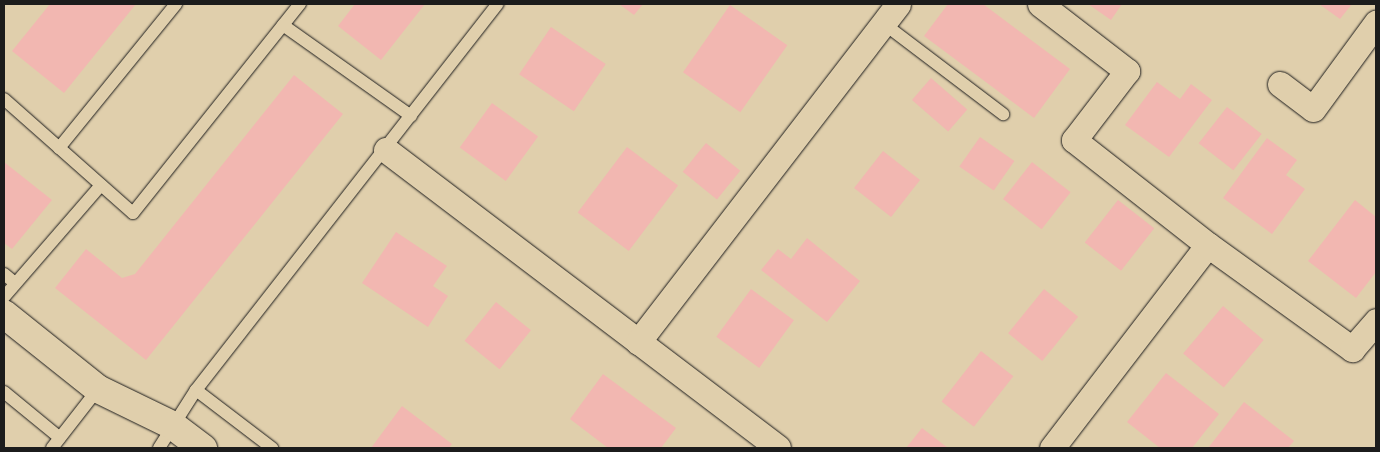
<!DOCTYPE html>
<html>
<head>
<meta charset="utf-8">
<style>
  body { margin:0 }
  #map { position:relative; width:1380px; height:452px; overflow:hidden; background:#e0cfac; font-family:"Playpen Sans",sans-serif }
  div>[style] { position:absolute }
  .building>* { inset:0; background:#f2b7b1; transform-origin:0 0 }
  .roads { filter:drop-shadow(0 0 1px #1c1c1c) drop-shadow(0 0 1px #1c1c1c) }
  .lane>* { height:12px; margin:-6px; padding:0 6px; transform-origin:6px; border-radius:6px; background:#e0cfac }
  .street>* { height:25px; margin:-12.5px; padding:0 12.5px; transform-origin:12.5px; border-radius:12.5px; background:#e0cfac }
  .secondary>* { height:28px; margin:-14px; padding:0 14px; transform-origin:14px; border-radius:14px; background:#e0cfac }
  span { translate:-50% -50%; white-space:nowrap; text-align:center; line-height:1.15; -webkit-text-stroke:4.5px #e0cfac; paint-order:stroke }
  .frame { position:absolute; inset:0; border:5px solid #1c1c1c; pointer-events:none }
</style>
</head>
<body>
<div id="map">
  <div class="building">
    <div style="clip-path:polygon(50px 4px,136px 4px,64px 93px,12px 51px)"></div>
    <div style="clip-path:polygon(355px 4px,425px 4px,381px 60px,338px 26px)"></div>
    <div style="clip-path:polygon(619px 4px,643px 4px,634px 15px)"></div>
    <div style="clip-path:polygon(948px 4px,983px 4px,1070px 69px,1034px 118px,924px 36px)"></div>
    <div style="clip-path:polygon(1088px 4px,1122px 4px,1111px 20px)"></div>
    <div style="clip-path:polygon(1319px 4px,1352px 4px,1340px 19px)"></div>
    <div style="left:730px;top:5px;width:70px;height:82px;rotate:35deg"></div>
    <div style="left:551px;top:27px;width:66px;height:57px;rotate:34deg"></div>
    <div style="clip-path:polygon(294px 75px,343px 114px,146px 360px,55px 288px,86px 249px,122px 278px,135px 274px)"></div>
    <div style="left:931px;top:78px;width:48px;height:29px;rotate:41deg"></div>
    <div style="clip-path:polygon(1157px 82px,1180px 99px,1191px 84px,1212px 100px,1169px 157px,1125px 125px)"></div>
    <div style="left:492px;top:103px;width:57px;height:55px;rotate:36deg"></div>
    <div style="left:1227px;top:107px;width:44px;height:46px;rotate:38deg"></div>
    <div style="left:980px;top:137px;width:42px;height:36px;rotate:35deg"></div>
    <div style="clip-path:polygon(1267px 138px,1297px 160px,1286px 175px,1305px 189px,1272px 234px,1223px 198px)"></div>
    <div style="left:706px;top:143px;width:44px;height:37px;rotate:39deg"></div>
    <div style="left:627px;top:147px;width:64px;height:82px;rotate:37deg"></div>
    <div style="left:883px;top:151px;width:47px;height:47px;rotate:38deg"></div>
    <div style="clip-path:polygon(4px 162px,52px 200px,12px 249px,4px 243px)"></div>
    <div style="left:1032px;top:162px;width:49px;height:47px;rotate:38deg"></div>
    <div style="left:1118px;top:200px;width:46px;height:54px;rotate:38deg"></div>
    <div style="clip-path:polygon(1355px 200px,1376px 217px,1376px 272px,1356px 298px,1308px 261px)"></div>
    <div style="clip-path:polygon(396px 232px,447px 266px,433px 286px,448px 296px,428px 327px,362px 283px)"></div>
    <div style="clip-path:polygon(807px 238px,860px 281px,827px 322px,761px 270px,778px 249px,791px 259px)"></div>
    <div style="left:751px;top:289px;width:53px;height:59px;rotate:36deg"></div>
    <div style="left:1044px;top:289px;width:44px;height:57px;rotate:39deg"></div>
    <div style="left:496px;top:302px;width:45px;height:50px;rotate:39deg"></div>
    <div style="left:1223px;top:306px;width:53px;height:62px;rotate:40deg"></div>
    <div style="left:981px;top:351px;width:41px;height:64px;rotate:38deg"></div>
    <div style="clip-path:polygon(1166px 373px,1219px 414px,1192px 448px,1160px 448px,1127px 422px)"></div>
    <div style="clip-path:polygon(603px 374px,676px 428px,661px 448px,608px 448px,570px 419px)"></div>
    <div style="clip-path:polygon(1244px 402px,1294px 441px,1288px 448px,1208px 448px)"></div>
    <div style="clip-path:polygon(402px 406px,452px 444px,449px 448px,371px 448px)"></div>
    <div style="clip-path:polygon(922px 428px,948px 448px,906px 448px)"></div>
  </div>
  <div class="roads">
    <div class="lane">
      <div style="left:883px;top:23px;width:151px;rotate:37.2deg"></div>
      <div style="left:283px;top:25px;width:157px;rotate:35.4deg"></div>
      <div style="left:4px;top:99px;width:172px;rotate:41.5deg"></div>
      <div style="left:133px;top:213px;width:268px;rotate:-51.4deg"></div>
      <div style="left:59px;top:148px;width:186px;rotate:-50.9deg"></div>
      <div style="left:4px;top:274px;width:14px;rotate:39deg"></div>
      <div style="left:4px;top:297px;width:148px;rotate:-49.1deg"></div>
      <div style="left:196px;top:390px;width:96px;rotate:37.3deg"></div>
      <div style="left:4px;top:392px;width:72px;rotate:39.4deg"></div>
      <div style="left:52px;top:448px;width:75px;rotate:-52.1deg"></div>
      <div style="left:159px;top:448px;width:69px;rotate:-57.5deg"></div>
      <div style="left:196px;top:390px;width:490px;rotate:-52deg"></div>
    </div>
    <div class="street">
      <div style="left:1040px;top:4px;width:110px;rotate:37.6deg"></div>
      <div style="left:1127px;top:71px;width:87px;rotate:127.5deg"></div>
      <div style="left:1074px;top:140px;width:170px;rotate:38.1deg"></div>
      <div style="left:1280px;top:84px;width:41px;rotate:37.1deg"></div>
      <div style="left:1313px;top:109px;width:107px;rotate:-53.8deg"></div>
      <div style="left:386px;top:150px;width:492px;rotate:37.2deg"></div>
      <div style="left:638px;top:342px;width:426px;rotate:-52.4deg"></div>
      <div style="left:1052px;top:448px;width:256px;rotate:-52.5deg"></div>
      <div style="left:1208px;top:245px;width:178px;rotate:35.8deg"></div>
      <div style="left:1352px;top:349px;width:37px;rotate:-49deg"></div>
    </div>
    <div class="secondary">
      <div style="left:4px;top:314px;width:120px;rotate:38.6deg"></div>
      <div style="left:98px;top:389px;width:82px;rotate:25.9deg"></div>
      <div style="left:172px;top:425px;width:39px;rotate:37deg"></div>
    </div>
  </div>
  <div class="frame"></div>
</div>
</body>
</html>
